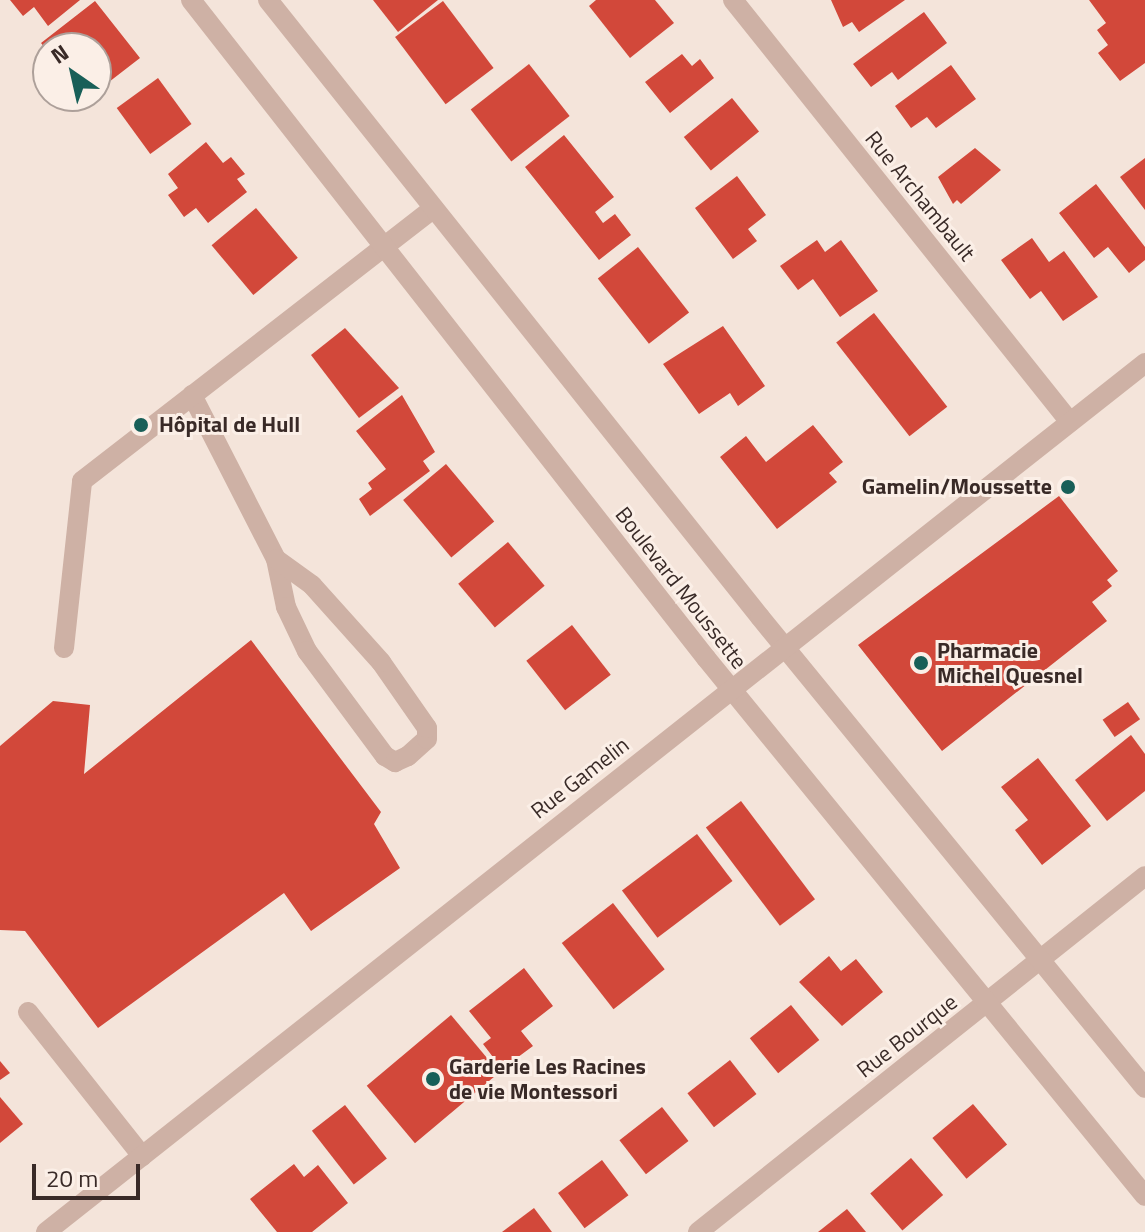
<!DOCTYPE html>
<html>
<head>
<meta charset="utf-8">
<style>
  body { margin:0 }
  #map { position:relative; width:1145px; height:1232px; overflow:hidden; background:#f4e4da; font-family:"Titillium Web",sans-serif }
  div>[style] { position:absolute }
  .building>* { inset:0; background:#d2483a; transform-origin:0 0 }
  .service>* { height:20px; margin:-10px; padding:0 10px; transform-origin:10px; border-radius:10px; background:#ceb1a5 }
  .minor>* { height:20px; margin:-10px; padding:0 10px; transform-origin:10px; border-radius:10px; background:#ceb1a5 }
  .tertiary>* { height:20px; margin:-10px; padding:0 10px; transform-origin:10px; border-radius:10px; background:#ceb1a5 }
  .dots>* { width:22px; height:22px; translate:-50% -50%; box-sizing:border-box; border:4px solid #fbefe7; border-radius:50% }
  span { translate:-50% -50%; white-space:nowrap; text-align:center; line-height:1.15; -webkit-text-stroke:6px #fbefe7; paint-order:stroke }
  .street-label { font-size:22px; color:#392a27 }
  .poi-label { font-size:22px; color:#392a27; font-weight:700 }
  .left { translate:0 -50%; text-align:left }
  .right { translate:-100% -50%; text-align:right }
  .north { position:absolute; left:32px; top:32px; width:80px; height:80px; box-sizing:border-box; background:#fbefe7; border:2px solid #ada09a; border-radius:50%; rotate:326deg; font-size:22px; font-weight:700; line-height:32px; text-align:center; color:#392a27 }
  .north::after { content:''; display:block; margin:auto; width:28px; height:36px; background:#185f58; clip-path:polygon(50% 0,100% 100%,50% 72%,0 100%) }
  .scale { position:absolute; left:32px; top:1164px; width:108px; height:36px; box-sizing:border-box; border:4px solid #392a27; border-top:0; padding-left:10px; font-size:24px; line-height:28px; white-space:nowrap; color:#392a27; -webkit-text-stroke:6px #fbefe7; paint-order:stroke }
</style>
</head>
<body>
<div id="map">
  <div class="building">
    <div style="clip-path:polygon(10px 0,80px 0,48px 26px,34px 7px,23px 16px)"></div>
    <div style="clip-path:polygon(373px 0,438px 0,398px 32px)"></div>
    <div style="clip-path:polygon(596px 0,655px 0,674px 23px,630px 58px,589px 6px)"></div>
    <div style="clip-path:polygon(831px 0,905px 0,859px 32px,852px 22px,843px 27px)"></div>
    <div style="clip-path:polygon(1089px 0,1145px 0,1145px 63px,1120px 81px,1098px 53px,1108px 45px,1097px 30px,1106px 23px)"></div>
    <div style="clip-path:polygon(95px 1px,140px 58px,96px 92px,96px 48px,48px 52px,41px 43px)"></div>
    <div style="left:443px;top:1px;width:84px;height:60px;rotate:53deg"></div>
    <div style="clip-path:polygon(924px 12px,947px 43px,898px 80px,892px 72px,871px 87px,853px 64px)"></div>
    <div style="clip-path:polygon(682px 54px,692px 66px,700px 59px,714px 78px,670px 113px,645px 82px)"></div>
    <div style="left:529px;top:64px;width:66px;height:74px;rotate:52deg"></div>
    <div style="clip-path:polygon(951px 65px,976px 99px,936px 128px,927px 117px,911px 128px,895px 106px)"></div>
    <div style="left:158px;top:78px;width:57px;height:51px;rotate:54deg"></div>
    <div style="left:732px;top:98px;width:43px;height:62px;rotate:51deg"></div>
    <div style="clip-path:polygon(564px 135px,614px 197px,595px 212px,603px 223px,615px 214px,631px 235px,599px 260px,525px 167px)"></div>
    <div style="clip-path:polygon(206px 142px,223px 163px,231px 157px,245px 174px,237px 179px,247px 192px,208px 223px,196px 208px,184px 217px,168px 195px,178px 188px,168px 174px)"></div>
    <div style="clip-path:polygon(975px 148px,1001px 170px,961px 204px,957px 200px,953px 204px,938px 177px)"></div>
    <div style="clip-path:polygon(1145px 158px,1145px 210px,1120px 177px)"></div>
    <div style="clip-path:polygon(737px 176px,766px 215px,748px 229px,757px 241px,733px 259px,695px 208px)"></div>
    <div style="clip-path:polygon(1096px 184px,1145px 247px,1145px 260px,1129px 273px,1108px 247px,1094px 258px,1059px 213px)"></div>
    <div style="left:256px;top:208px;width:65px;height:58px;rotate:50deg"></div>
    <div style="clip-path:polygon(1032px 238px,1049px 262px,1064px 251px,1098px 297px,1063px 321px,1041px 291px,1030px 299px,1001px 260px)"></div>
    <div style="clip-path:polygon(817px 240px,825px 252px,841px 240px,878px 291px,840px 317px,813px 279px,798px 290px,780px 266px)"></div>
    <div style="left:638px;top:247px;width:83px;height:51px;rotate:52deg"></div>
    <div style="left:874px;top:313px;width:119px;height:48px;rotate:52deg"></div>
    <div style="clip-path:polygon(723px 326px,765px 386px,738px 406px,730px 393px,699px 414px,663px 364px)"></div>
    <div style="clip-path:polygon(345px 328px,399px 388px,359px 418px,311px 355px)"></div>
    <div style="clip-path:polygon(402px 395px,435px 452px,423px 461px,430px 471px,370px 516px,359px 499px,372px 489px,368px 483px,386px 469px,356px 431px)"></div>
    <div style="clip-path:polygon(813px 425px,843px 462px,829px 473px,837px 482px,777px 529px,720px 457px,746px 436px,766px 462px)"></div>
    <div style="left:446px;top:464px;width:75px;height:56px;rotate:50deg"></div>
    <div style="clip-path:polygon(1059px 496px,1118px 571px,1107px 580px,1112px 586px,1092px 602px,1107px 621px,942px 751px,858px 645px)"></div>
    <div style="left:508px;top:542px;width:57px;height:65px;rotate:50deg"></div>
    <div style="left:572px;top:625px;width:63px;height:58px;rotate:52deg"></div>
    <div style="clip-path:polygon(251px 640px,381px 812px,374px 824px,400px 868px,311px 931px,284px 893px,98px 1028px,25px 931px,0 930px,0 746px,53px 701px,90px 705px,84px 774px)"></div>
    <div style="left:1128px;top:702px;width:21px;height:31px;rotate:55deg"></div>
    <div style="clip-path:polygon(1131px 735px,1145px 754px,1145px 791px,1107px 821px,1075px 780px)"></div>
    <div style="clip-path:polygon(1038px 758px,1091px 826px,1042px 865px,1015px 830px,1028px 820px,1001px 787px)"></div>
    <div style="left:741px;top:801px;width:123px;height:44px;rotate:53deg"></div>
    <div style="left:697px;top:834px;width:59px;height:94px;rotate:53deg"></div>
    <div style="left:613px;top:903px;width:84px;height:65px;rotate:52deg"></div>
    <div style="clip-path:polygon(829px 956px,841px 971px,856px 959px,883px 992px,842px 1026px,799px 982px)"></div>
    <div style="clip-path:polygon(524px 968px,553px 1006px,521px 1031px,533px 1046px,502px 1069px,483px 1044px,491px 1038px,469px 1011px)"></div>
    <div style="left:791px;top:1005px;width:45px;height:53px;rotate:51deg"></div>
    <div style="left:451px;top:1015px;width:75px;height:110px;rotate:50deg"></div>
    <div style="left:730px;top:1060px;width:43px;height:54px;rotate:52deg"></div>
    <div style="clip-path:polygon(0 1061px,10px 1073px,0 1080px)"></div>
    <div style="clip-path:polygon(0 1097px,23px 1124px,0 1143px)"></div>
    <div style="left:973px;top:1104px;width:53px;height:53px;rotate:50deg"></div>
    <div style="left:345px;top:1105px;width:68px;height:42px;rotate:52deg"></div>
    <div style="left:662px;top:1107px;width:43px;height:54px;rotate:52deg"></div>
    <div style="left:911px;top:1158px;width:49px;height:54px;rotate:49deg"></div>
    <div style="left:602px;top:1160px;width:44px;height:55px;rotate:53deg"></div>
    <div style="clip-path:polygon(294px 1164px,304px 1177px,318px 1165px,348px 1203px,312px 1232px,277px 1232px,250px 1199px)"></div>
    <div style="clip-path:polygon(534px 1208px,552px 1232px,502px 1232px)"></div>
    <div style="clip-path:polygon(847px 1209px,866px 1232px,818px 1232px)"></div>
  </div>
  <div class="service">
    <div style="left:192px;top:395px;width:184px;rotate:62.9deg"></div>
    <div style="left:276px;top:559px;width:49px;rotate:78.2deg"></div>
    <div style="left:286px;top:607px;width:49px;rotate:64.5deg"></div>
    <div style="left:307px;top:651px;width:131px;rotate:53.4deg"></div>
    <div style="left:385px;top:756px;width:12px;rotate:31deg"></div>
    <div style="left:395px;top:762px;width:14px;rotate:-25deg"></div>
    <div style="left:408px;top:756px;width:25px;rotate:-42deg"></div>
    <div style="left:427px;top:739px;width:11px;rotate:-90deg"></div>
    <div style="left:427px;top:728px;width:80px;rotate:-124.9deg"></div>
    <div style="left:381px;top:662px;width:103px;rotate:-131.9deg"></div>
    <div style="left:312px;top:585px;width:44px;rotate:-144.2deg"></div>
    <div style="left:64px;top:648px;width:168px;rotate:-83.8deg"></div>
    <div style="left:82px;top:481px;width:445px;rotate:-37.8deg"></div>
    <div style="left:28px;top:1012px;width:184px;rotate:51.6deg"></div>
  </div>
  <div class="minor">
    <div style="left:733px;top:0;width:540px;rotate:51.39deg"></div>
    <div style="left:698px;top:1232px;width:571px;rotate:-38.53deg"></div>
  </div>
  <div class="tertiary">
    <div style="left:191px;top:0;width:836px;rotate:51.95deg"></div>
    <div style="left:706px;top:658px;width:694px;rotate:50.79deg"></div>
    <div style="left:268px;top:0;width:789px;rotate:51.43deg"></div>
    <div style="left:760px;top:617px;width:608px;rotate:50.74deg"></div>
    <div style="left:46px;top:1232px;width:1401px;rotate:-38.33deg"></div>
  </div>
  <div class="dots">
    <div style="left:141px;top:425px;background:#185f58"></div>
    <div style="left:1068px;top:487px;background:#185f58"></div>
    <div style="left:921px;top:663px;background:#185f58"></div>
    <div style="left:433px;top:1079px;background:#185f58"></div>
  </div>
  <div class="street-label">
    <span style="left:920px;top:196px;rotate:51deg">Rue Archambault</span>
    <span style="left:681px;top:588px;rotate:52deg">Boulevard Moussette</span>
    <span style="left:580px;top:778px;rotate:-38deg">Rue Gamelin</span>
    <span style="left:907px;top:1036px;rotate:-38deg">Rue Bourque</span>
  </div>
  <div class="poi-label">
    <span class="left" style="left:159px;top:425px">Hôpital de Hull</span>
    <span class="right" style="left:1052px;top:487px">Gamelin/Moussette</span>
    <span class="left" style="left:937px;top:663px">Pharmacie<br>Michel Quesnel</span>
    <span class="left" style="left:449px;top:1079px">Garderie Les Racines<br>de vie Montessori</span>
  </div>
  <div class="north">N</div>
  <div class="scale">20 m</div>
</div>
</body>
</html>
